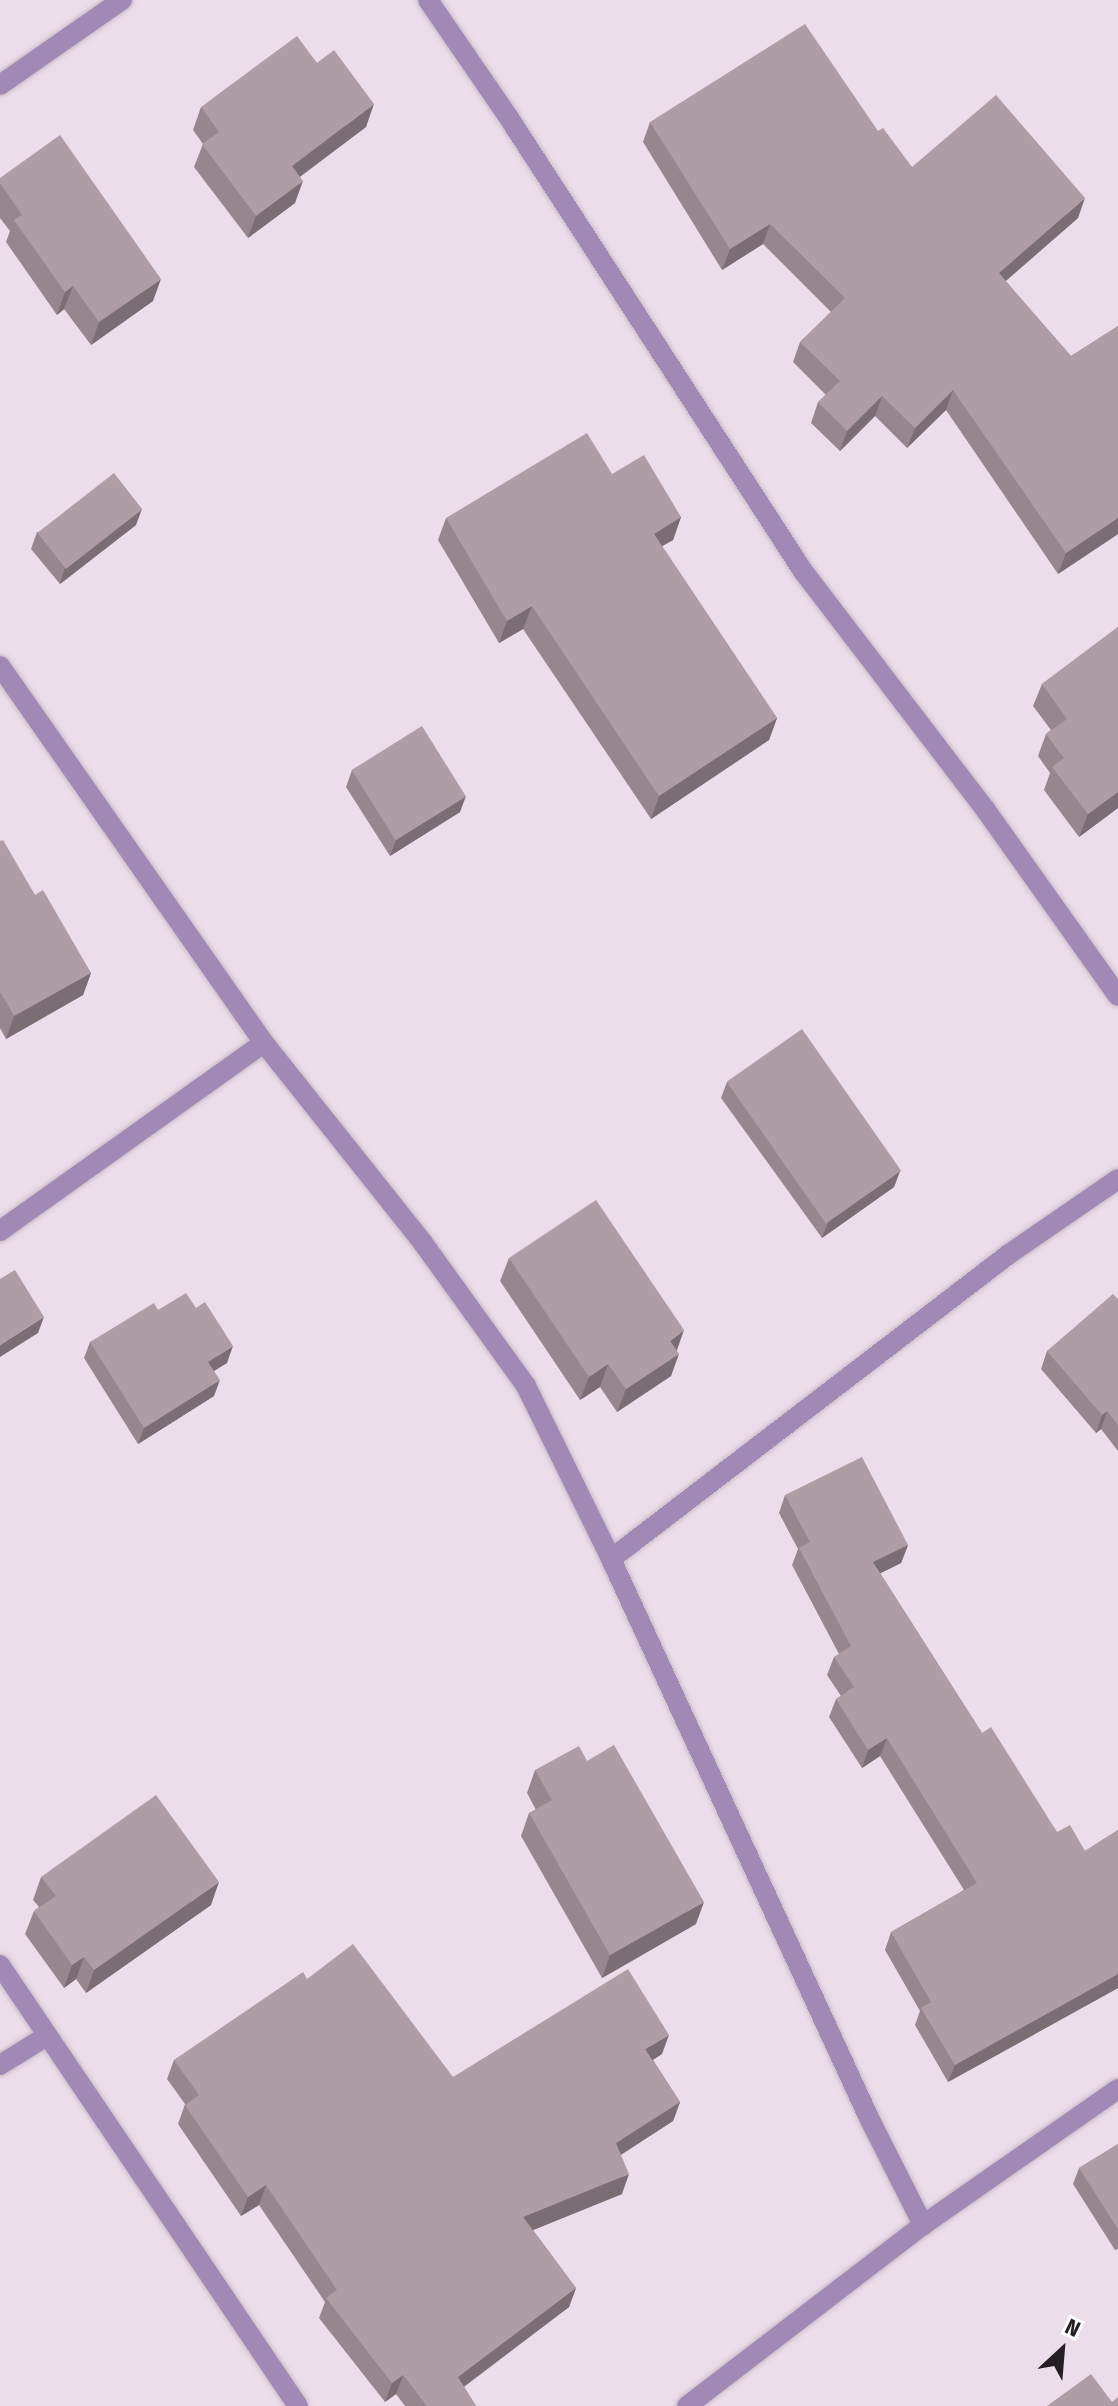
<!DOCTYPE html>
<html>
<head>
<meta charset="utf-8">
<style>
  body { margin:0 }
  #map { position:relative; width:1118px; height:2406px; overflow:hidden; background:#ecddeb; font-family:"Fira Sans Condensed",sans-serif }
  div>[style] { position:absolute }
  .roads { filter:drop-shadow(0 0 2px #c8bbc7) drop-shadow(0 0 2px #c8bbc7) }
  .street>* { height:20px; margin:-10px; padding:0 10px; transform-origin:10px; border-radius:10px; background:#a188b5 }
  .wall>* { inset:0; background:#96878e }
  .shaded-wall>* { inset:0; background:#7a6e74 }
  .building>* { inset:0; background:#af9da5; transform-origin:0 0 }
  span { translate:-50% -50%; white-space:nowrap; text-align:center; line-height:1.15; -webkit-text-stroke:6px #fff; paint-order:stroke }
  .north { position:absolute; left:1022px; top:2310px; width:80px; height:80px; -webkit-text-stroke:6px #fff; paint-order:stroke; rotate:26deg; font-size:22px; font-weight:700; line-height:32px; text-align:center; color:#251f24 }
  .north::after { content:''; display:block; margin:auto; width:28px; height:36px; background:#251f24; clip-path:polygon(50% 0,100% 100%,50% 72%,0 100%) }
</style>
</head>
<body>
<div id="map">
  <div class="roads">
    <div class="street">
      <div style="left:428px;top:0;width:143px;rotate:55.5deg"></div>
      <div style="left:509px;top:118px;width:540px;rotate:57.02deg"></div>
      <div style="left:803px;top:571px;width:300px;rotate:52.6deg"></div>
      <div style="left:985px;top:809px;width:229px;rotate:54.6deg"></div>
      <div style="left:0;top:85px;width:149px;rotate:-34.9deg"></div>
      <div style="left:0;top:666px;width:460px;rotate:55deg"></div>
      <div style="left:264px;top:1043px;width:256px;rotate:51.5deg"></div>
      <div style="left:423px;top:1243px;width:176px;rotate:54.2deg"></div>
      <div style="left:526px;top:1386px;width:193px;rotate:63.8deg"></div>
      <div style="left:611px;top:1559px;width:618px;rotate:65.22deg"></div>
      <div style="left:870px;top:2120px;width:118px;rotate:63.2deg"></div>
      <div style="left:0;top:1231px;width:324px;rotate:-35.5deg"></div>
      <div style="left:611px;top:1559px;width:501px;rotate:-37.46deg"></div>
      <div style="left:1009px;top:1254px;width:132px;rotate:-34.5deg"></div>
      <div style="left:0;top:1965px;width:532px;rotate:55.95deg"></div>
      <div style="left:0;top:2065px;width:55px;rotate:-31.7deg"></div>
      <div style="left:687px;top:2406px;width:297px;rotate:-37.5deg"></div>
      <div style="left:923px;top:2225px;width:238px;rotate:-34.9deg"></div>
    </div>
  </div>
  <div class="wall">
    <div style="clip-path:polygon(201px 107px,366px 127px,300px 177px,295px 203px,248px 238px,194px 167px,203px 144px,193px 130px)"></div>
    <div style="clip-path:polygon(650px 122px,878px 131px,912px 167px,1078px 218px,1005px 281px,1071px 356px,1118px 326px,1118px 534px,1058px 574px,946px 410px,907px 448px,875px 416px,840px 451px,811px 423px,818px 402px,826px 395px,793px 362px,800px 342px,831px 312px,763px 244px,722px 270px,643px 142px)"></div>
    <div style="clip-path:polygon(0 183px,153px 301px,91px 345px,64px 309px,57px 315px,6px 242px,10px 231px,0 218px)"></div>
    <div style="clip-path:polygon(612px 474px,681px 517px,673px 540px,662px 546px,777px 718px,769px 740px,651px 819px,523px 629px,499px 643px,438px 540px,446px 518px)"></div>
    <div style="clip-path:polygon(136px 525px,60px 584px,31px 549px,37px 532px)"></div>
    <div style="clip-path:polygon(1118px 627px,1118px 808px,1079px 837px,1044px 790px,1050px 773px,1038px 756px,1046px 734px,1051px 730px,1033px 706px,1042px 684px)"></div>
    <div style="clip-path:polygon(352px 770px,460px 812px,390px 856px,346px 787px)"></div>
    <div style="clip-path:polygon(0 841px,35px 895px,91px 973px,83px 995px,6px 1039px,0 1028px)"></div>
    <div style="clip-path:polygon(727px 1082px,900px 1171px,894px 1187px,822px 1238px,721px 1098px)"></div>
    <div style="clip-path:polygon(509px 1258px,677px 1351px,671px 1376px,617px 1412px,600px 1387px,580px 1400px,500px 1281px)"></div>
    <div style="clip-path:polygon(1118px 1299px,1118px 1451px,1101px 1429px,1096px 1433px,1041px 1369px,1047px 1351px)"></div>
    <div style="clip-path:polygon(158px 1310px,227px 1363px,214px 1371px,214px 1396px,138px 1444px,84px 1358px,90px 1342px)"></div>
    <div style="clip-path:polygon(785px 1495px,908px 1545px,901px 1563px,880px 1573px,982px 1733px,1057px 1832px,1085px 1851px,1118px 1830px,1118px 1988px,948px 2082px,915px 2025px,920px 2011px,885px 1950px,891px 1932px,964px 1890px,880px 1756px,862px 1768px,829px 1717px,836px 1699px,841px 1696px,827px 1675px,834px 1657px,839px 1654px,792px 1565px,798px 1549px,779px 1513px)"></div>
    <div style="clip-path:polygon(587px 1761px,696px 1924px,602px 1978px,521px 1836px,529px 1813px,536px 1810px,527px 1793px,535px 1770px)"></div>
    <div style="clip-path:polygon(41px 1877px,211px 1905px,86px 1993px,76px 1979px,64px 1988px,25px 1934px,34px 1911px,39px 1907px,33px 1900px)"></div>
    <div style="clip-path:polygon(307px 1979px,453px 2077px,662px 2054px,653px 2060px,680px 2102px,673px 2121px,621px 2155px,622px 2194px,533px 2230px,576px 2288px,569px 2307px,464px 2387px,476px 2406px,405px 2406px,396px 2394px,385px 2402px,319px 2318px,325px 2302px,259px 2205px,241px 2216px,178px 2124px,185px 2104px,167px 2079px,174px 2060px)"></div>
    <div style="clip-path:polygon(1118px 2144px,1118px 2249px,1115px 2250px,1073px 2184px,1079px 2168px)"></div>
  </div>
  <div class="shaded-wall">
    <div style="clip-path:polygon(374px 104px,366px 127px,283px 189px,292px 166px)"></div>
    <div style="clip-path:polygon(303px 181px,295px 203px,248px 238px,256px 216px)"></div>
    <div style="clip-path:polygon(1085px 198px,1078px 218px,991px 294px,999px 273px)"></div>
    <div style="clip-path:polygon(770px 224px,763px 244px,722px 270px,730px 249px)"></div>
    <div style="clip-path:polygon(161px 279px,153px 301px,91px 345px,99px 322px)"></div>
    <div style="clip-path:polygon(73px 286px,64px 309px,57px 315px,65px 292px)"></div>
    <div style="clip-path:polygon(953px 390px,946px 410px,907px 448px,915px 428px)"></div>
    <div style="clip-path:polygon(882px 396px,875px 416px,840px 451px,847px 431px)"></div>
    <div style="clip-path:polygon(142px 509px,136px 525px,60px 584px,65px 568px)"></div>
    <div style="clip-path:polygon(681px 517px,673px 540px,645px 556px,654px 534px)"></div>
    <div style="clip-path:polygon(1118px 518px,1118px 534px,1058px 574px,1066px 553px)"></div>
    <div style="clip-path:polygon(532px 606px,523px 629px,499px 643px,507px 621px)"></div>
    <div style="clip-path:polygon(777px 718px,769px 740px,651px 819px,659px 796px)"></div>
    <div style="clip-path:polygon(1118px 792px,1118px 808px,1079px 837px,1088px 814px)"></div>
    <div style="clip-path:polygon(466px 796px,460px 812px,390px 856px,396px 840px)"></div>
    <div style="clip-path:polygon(91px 973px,83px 995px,6px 1039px,14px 1016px)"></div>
    <div style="clip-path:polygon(900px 1171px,894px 1187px,822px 1238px,828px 1222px)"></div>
    <div style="clip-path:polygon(44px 1317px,38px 1333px,0 1357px,0 1345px)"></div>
    <div style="clip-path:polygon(684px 1330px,676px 1353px,670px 1341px)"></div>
    <div style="clip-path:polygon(233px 1346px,227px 1363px,202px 1378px,208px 1362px)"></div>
    <div style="clip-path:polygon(679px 1354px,671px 1376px,617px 1412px,626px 1389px)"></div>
    <div style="clip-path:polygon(608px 1364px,600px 1387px,580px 1400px,589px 1377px)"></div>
    <div style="clip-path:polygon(220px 1380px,214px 1396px,138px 1444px,144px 1428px)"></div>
    <div style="clip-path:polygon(1107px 1411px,1101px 1429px,1096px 1433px,1102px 1415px)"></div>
    <div style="clip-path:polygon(908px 1545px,901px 1563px,867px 1580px,873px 1562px)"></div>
    <div style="clip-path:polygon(887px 1738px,880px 1756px,862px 1768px,868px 1750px)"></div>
    <div style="clip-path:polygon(219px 1882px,211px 1905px,86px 1993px,94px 1970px)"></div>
    <div style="clip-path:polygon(704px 1902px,696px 1924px,602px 1978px,610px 1955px)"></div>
    <div style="clip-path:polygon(84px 1957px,76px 1979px,64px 1988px,72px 1965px)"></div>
    <div style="clip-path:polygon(1118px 1974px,1118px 1988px,948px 2082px,955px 2065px)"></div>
    <div style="clip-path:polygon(669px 2035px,662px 2054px,638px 2069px,645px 2049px)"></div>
    <div style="clip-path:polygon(680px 2102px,673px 2121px,609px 2162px,616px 2143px)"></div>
    <div style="clip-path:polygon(629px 2174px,622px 2194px,516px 2237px,523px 2217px)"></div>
    <div style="clip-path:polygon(266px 2185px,259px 2205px,241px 2216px,248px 2197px)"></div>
    <div style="clip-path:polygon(576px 2288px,569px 2307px,451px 2396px,458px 2377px)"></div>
    <div style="clip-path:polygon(403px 2375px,396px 2394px,385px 2402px,392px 2383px)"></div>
  </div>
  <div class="building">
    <div style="clip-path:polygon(805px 24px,878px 131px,883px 128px,912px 167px,996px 95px,1085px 198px,999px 273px,1071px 356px,1118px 326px,1118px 518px,1066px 553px,953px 390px,915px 428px,882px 396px,847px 431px,818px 402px,840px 381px,800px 342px,845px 298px,770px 224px,730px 249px,650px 122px)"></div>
    <div style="clip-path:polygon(297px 36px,317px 63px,334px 50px,374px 104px,292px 166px,303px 181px,256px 216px,202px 144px,219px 132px,201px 107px)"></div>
    <div style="clip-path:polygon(60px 135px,161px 279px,99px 322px,73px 286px,65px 292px,14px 220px,22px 215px,0 183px,0 178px)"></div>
    <div style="clip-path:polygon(587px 433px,612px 474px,644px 455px,681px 517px,654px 534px,777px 718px,659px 796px,532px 606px,507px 621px,446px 518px)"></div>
    <div style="left:114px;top:473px;width:46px;height:97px;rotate:52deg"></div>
    <div style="clip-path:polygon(1118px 627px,1118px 792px,1088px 814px,1052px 767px,1064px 758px,1046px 734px,1067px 719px,1042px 684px)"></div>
    <div style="left:422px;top:726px;width:83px;height:83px;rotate:58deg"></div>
    <div style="clip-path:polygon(3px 840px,35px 895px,43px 890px,91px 973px,14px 1016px,1px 993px,0 994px,0 841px)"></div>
    <div style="left:802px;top:1029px;width:173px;height:92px;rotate:55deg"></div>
    <div style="clip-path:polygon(596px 1200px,684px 1330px,670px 1341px,679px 1354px,626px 1389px,608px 1364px,589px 1377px,509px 1258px)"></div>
    <div style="clip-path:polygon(15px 1270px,44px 1317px,0 1345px,0 1279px)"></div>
    <div style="clip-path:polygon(186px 1293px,196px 1308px,205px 1302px,233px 1346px,208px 1362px,220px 1380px,144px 1428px,90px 1342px,154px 1303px,158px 1310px)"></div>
    <div style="clip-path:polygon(1113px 1294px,1118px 1299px,1118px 1425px,1107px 1411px,1102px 1415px,1047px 1351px)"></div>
    <div style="clip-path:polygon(862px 1457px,908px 1545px,873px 1562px,982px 1733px,991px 1727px,1057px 1832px,1070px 1825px,1085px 1851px,1118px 1830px,1118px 1974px,955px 2065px,921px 2008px,931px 2002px,891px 1932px,977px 1883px,887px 1738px,868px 1750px,836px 1699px,854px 1687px,834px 1657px,851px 1646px,799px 1548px,810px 1542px,785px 1495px)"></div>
    <div style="clip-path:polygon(614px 1745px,704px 1902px,610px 1955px,529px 1813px,552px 1800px,535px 1770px,579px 1746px,587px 1761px)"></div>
    <div style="clip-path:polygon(156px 1795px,219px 1882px,94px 1970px,84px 1957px,72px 1965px,34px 1911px,56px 1896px,41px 1877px)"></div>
    <div style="clip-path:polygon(353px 1944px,453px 2077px,628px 1969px,669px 2035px,645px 2049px,680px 2102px,616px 2143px,629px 2174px,523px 2217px,576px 2288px,458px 2377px,476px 2406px,427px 2406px,403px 2375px,392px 2383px,326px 2298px,337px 2290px,266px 2185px,248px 2197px,185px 2105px,199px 2095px,174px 2060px,303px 1972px,307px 1979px)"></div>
    <div style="clip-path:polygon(1118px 2144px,1118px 2229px,1079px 2168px)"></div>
    <div style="clip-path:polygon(1091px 2374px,1112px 2402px,1118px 2397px,1118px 2406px,1047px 2406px)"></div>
  </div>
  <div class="north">N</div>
</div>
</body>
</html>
